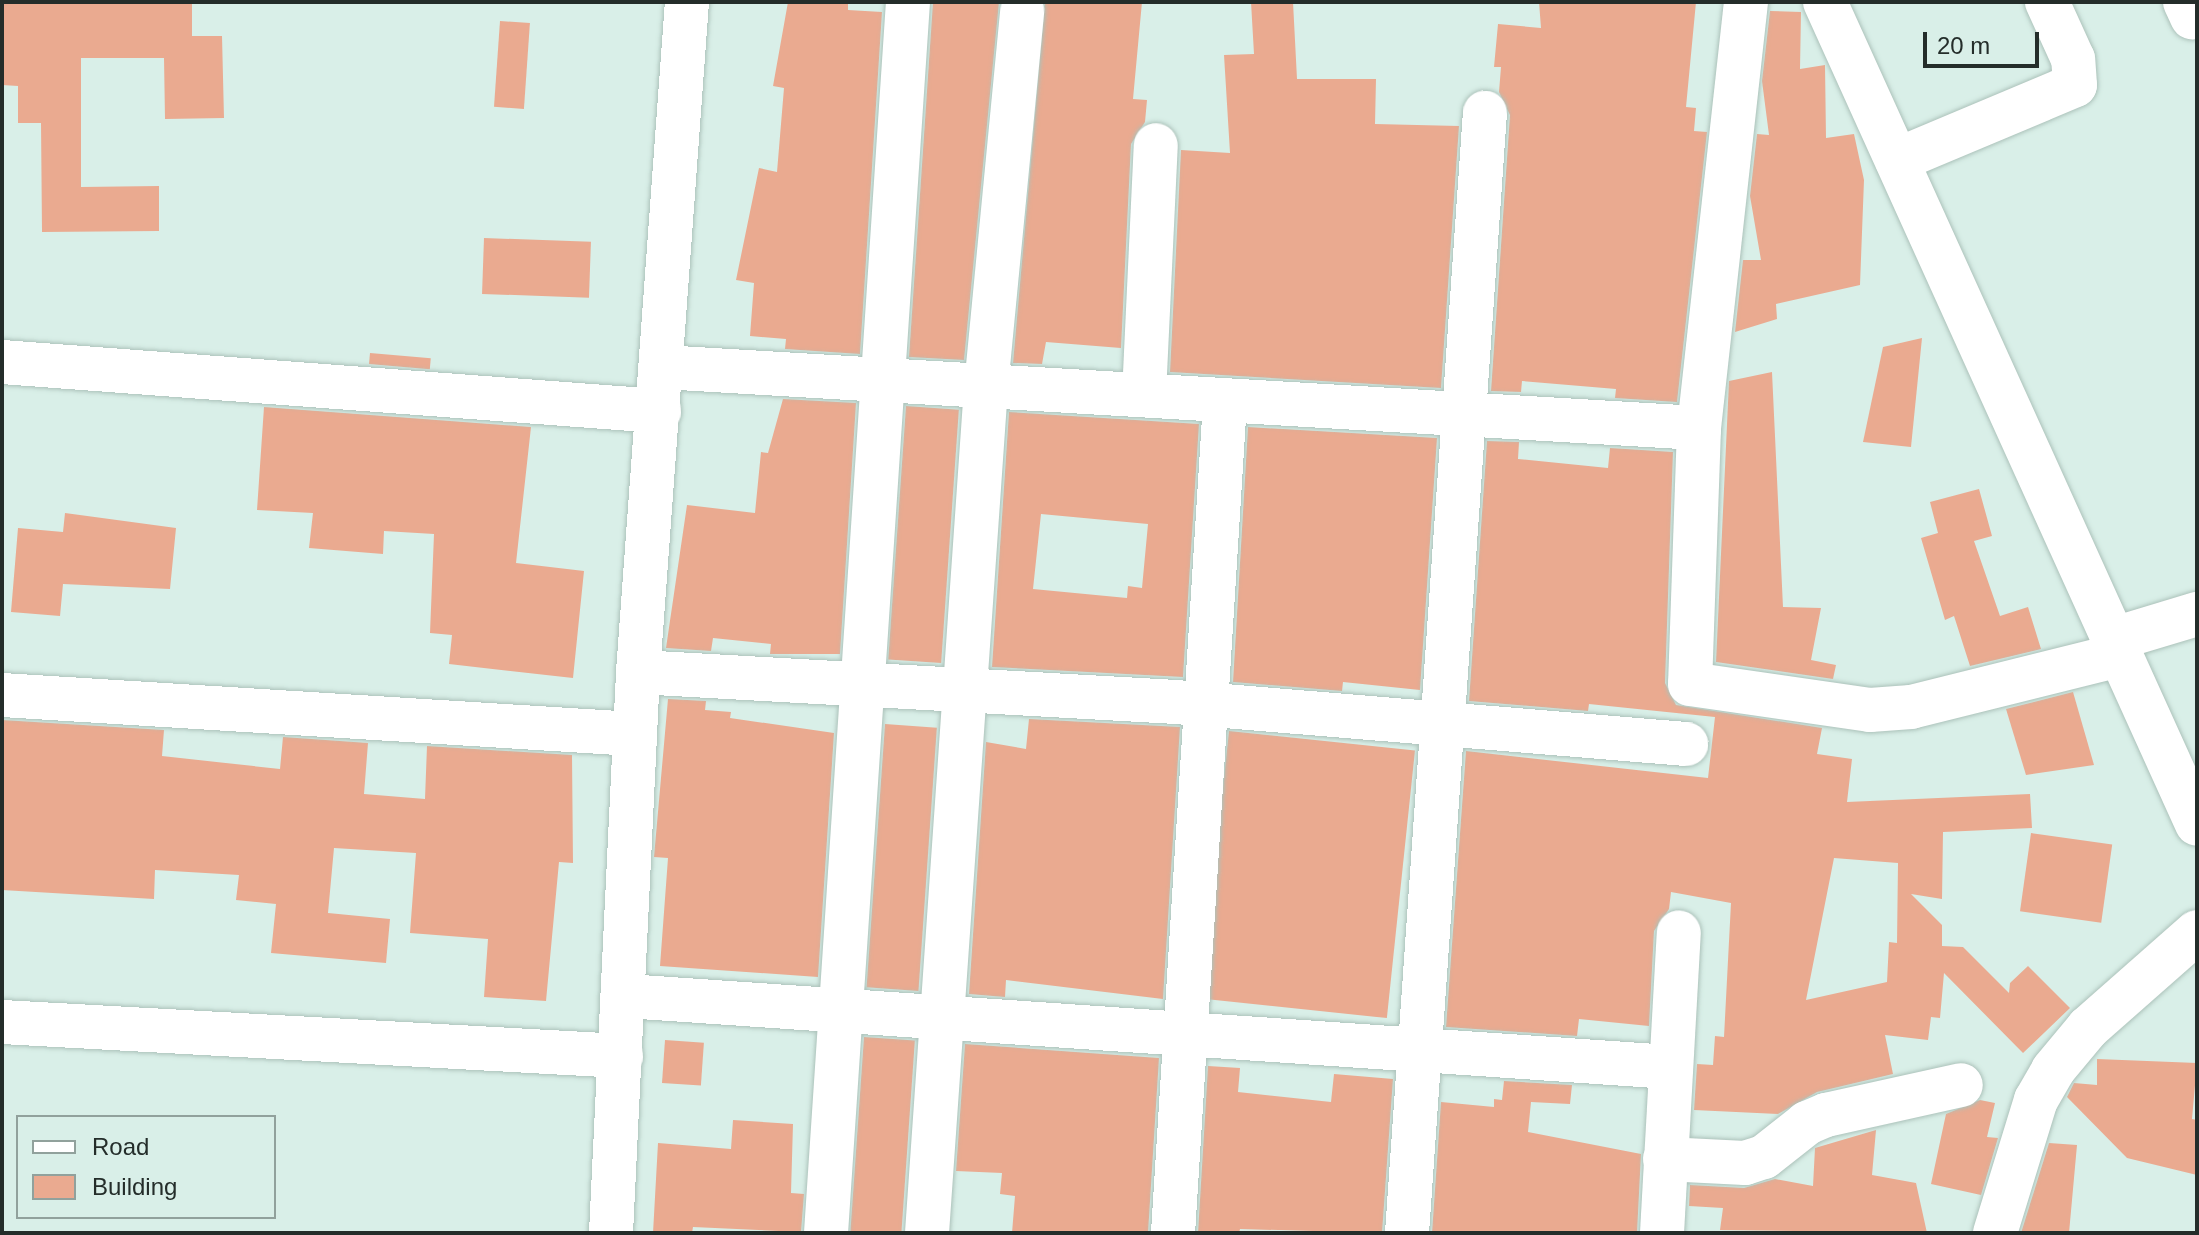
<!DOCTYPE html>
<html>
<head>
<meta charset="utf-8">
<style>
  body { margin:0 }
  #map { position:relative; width:2199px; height:1235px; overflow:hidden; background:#d9efe8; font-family:Arial,sans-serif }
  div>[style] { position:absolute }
  .building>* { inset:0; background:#eaaa90; transform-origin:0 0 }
  .roads { filter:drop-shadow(0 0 2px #acc2ba) drop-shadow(0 0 2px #acc2ba) }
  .minor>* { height:44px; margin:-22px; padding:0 22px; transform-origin:22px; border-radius:22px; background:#fff }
  .major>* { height:44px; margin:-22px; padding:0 22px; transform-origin:22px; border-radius:22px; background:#fff }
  span { translate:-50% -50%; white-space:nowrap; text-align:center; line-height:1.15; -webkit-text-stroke:7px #d9efe8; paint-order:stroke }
  .frame { position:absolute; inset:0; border:4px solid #242d2a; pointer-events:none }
  .legend { position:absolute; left:16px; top:1115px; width:260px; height:104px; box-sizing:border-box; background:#d9efe8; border:2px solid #91a19c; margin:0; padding:10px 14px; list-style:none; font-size:24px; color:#242d2a }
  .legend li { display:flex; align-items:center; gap:16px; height:40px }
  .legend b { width:40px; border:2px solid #91a19c }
  .scale { position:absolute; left:1923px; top:32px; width:116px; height:36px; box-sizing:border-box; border:4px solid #242d2a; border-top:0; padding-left:10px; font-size:24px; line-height:28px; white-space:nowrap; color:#242d2a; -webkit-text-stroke:6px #d9efe8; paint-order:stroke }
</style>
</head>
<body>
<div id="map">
  <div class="building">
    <div style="clip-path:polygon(2px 2px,192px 2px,192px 36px,222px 36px,224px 118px,165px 119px,164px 58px,81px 58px,81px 187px,159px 186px,159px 231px,42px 232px,41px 123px,18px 123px,18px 86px,2px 85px)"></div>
    <div style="clip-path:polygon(788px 2px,848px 2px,848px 10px,882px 12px,860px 354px,785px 349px,786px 339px,750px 336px,754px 283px,736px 280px,759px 168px,777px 172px,784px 88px,773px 86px)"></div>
    <div style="clip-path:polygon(933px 2px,999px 2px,964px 360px,909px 357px)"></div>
    <div style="clip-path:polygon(1045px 2px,1142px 2px,1133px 99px,1147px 100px,1145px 122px,1131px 144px,1121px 348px,1046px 342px,1042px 364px,1013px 363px)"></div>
    <div style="clip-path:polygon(1251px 2px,1293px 2px,1297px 79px,1376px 79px,1375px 124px,1459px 126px,1441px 388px,1170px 372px,1181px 150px,1230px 153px,1224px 55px,1254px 54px)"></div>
    <div style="clip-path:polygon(1539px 2px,1696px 2px,1686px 107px,1696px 108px,1694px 131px,1707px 132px,1677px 402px,1615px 398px,1616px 389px,1522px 381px,1521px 392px,1491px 391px,1510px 115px,1499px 92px,1501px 67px,1494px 67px,1498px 24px,1541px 28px)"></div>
    <div style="clip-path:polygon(1770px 11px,1801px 12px,1800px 69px,1825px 65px,1826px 138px,1854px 134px,1864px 180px,1860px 285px,1776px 304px,1777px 319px,1735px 332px,1743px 260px,1761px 260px,1750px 196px,1757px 134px,1769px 135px,1762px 81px)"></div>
    <div style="left:500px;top:21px;width:30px;height:86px;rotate:4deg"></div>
    <div style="left:484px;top:238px;width:107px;height:56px;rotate:2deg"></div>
    <div style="clip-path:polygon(1922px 338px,1911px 447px,1863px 442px,1883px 347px)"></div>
    <div style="left:370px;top:353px;width:61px;height:11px;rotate:5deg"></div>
    <div style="clip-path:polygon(1772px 372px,1783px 607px,1821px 608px,1811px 660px,1836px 665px,1833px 679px,1716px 662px,1729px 381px)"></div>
    <div style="clip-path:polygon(783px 399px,856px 403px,840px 654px,770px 654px,771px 644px,713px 638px,711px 651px,666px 648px,687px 505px,755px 513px,761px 452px,768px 453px)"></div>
    <div style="left:906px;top:406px;width:53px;height:254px;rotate:4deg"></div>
    <div style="clip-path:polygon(264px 407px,531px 427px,516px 563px,584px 571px,573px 678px,449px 664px,452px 635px,430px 633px,434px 534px,384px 531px,383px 554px,309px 548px,313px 513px,257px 510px)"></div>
    <div style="clip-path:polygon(evenodd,1009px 412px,1199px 424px,1183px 677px,992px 667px,1009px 412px,1041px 514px,1148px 524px,1142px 588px,1128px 586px,1127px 598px,1033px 589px,1041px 514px)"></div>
    <div style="clip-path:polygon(1248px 427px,1437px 438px,1420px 690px,1343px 682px,1342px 691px,1233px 682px)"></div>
    <div style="clip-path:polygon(evenodd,1487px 441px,1519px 442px,1518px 459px,1608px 468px,1610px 448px,1673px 452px,1665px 683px,1676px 705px,1822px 728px,1817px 754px,1852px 759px,1847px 802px,2030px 794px,2032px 828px,1943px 832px,1942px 899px,1911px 894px,1942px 925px,1942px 946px,1963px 947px,2009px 993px,2010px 983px,2028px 966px,2070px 1008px,2023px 1053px,1944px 973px,1940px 1018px,1931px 1017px,1928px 1040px,1885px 1035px,1893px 1074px,1817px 1092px,1778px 1114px,1694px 1110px,1697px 1064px,1713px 1065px,1715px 1036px,1724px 1037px,1731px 903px,1671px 892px,1669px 909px,1654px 931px,1649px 1026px,1579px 1019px,1577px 1036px,1446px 1027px,1466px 751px,1708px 778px,1715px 717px,1589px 704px,1588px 711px,1469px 701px,1487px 441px,1834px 858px,1898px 863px,1897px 943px,1889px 942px,1887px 982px,1806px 1000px,1834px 858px)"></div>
    <div style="clip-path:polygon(1979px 489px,1992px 536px,1974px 541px,2000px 616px,2028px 607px,2041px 649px,1970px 666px,1954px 616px,1945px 620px,1921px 538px,1938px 533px,1930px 502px)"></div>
    <div style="clip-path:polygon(65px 513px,176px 528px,170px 589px,63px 584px,60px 616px,11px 612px,18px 528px,63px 532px)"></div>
    <div style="clip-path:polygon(2073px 692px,2094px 765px,2026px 775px,2006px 709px)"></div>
    <div style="clip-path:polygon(668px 699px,706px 701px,705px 710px,731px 712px,730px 718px,834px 733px,818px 977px,660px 966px,668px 858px,654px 857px)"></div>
    <div style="clip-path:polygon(1029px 719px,1180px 727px,1163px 999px,1006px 980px,1005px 997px,969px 994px,986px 742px,1026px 749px)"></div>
    <div style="clip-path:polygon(2px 720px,164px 730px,162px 756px,280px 769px,283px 737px,368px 743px,364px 794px,425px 799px,427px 746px,572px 755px,573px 863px,559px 862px,546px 1001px,484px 997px,488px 939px,410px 933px,416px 853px,334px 848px,328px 913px,390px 919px,386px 963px,271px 953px,276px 904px,236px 900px,239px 875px,155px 870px,154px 899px,2px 890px)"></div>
    <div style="left:885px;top:724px;width:52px;height:264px;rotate:4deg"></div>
    <div style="left:1229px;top:731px;width:187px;height:269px;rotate:6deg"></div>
    <div style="left:2031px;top:833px;width:82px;height:79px;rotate:8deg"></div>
    <div style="left:864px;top:1037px;width:51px;height:196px;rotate:4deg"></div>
    <div style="left:665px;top:1040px;width:39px;height:43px;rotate:4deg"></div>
    <div style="clip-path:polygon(965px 1044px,1159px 1058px,1148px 1233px,1012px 1233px,1015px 1196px,1000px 1194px,1002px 1173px,956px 1171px)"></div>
    <div style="clip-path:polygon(2097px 1059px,2197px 1063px,2192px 1119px,2197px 1120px,2197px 1175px,2127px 1158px,2067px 1097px,2074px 1083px,2097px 1085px)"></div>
    <div style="clip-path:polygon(1208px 1066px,1240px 1068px,1238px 1092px,1331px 1102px,1334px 1074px,1393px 1079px,1382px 1233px,1240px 1229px,1239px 1233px,1198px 1233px)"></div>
    <div style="clip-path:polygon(1504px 1081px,1572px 1085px,1570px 1104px,1531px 1102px,1528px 1132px,1641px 1154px,1637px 1233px,1432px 1233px,1441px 1102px,1494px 1107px,1494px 1099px,1502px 1100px)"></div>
    <div style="clip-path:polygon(1980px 1100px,1995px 1103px,1987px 1137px,1998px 1138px,1981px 1195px,1931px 1184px,1946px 1114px)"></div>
    <div style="clip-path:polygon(733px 1120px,793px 1124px,791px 1193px,804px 1194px,801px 1232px,693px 1227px,692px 1233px,653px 1233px,658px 1143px,731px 1149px)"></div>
    <div style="clip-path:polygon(1876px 1130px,1872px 1175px,1916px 1183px,1927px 1233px,1720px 1230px,1723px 1208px,1689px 1206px,1690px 1185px,1744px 1188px,1775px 1179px,1813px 1186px,1815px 1148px)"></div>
    <div style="clip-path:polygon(2049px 1143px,2077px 1145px,2069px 1233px,2021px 1233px)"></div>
  </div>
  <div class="roads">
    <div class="minor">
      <div style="left:1746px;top:2px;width:429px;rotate:96.3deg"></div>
      <div style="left:1699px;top:428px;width:256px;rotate:92deg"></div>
      <div style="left:1690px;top:684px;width:182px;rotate:8.2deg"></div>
      <div style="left:1870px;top:710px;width:41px;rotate:-4.2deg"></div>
      <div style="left:1911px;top:707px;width:215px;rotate:-14deg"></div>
      <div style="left:1825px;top:2px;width:902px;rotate:65.65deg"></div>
      <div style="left:2185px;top:2px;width:17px;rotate:65deg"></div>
      <div style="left:1897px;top:160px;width:193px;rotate:-22.8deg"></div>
      <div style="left:2075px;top:85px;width:26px;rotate:-94deg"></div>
      <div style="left:2073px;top:59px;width:63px;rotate:-114.5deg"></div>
      <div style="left:2px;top:362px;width:659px;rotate:4.27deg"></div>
      <div style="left:662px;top:367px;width:1039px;rotate:3.37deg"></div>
      <div style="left:1144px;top:395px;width:250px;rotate:-87.3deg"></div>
      <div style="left:2114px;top:639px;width:87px;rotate:-16.8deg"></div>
      <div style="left:638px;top:672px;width:539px;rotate:3.19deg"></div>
      <div style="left:1176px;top:702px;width:512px;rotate:4.71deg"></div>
      <div style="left:2px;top:695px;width:634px;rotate:3.53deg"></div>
      <div style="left:626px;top:996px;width:1045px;rotate:3.89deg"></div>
      <div style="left:2px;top:1022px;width:620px;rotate:3.14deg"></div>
      <div style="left:1665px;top:1159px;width:80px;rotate:2.9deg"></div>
      <div style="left:1745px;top:1163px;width:20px;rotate:-18deg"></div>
      <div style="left:1764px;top:1157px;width:55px;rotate:-38.3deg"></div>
      <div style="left:1807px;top:1123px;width:21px;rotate:-23deg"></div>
      <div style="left:1826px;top:1115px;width:138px;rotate:-12.5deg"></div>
      <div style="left:826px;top:1233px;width:1234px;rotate:-86.19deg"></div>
      <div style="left:927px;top:1233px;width:848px;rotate:-86.01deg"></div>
      <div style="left:986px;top:387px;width:378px;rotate:-84.5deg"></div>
      <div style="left:1173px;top:1233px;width:834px;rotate:-86.42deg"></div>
      <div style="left:1407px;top:1233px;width:1123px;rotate:-86.02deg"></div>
      <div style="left:1662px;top:1233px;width:301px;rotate:-86.8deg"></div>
      <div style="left:1995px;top:1233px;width:139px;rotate:-72.9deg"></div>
      <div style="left:2036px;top:1100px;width:34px;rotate:-60deg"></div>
      <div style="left:2053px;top:1070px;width:55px;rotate:-50.2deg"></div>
      <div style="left:2088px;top:1028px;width:145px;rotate:-41.4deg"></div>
    </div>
    <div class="major">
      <div style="left:611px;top:1233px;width:562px;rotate:-87.24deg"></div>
      <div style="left:638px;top:672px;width:672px;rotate:-85.82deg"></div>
    </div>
  </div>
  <div class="frame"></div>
  <ul class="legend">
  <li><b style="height:10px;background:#fff"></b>Road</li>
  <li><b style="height:22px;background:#eaaa90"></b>Building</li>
  </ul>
  <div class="scale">20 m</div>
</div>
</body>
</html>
